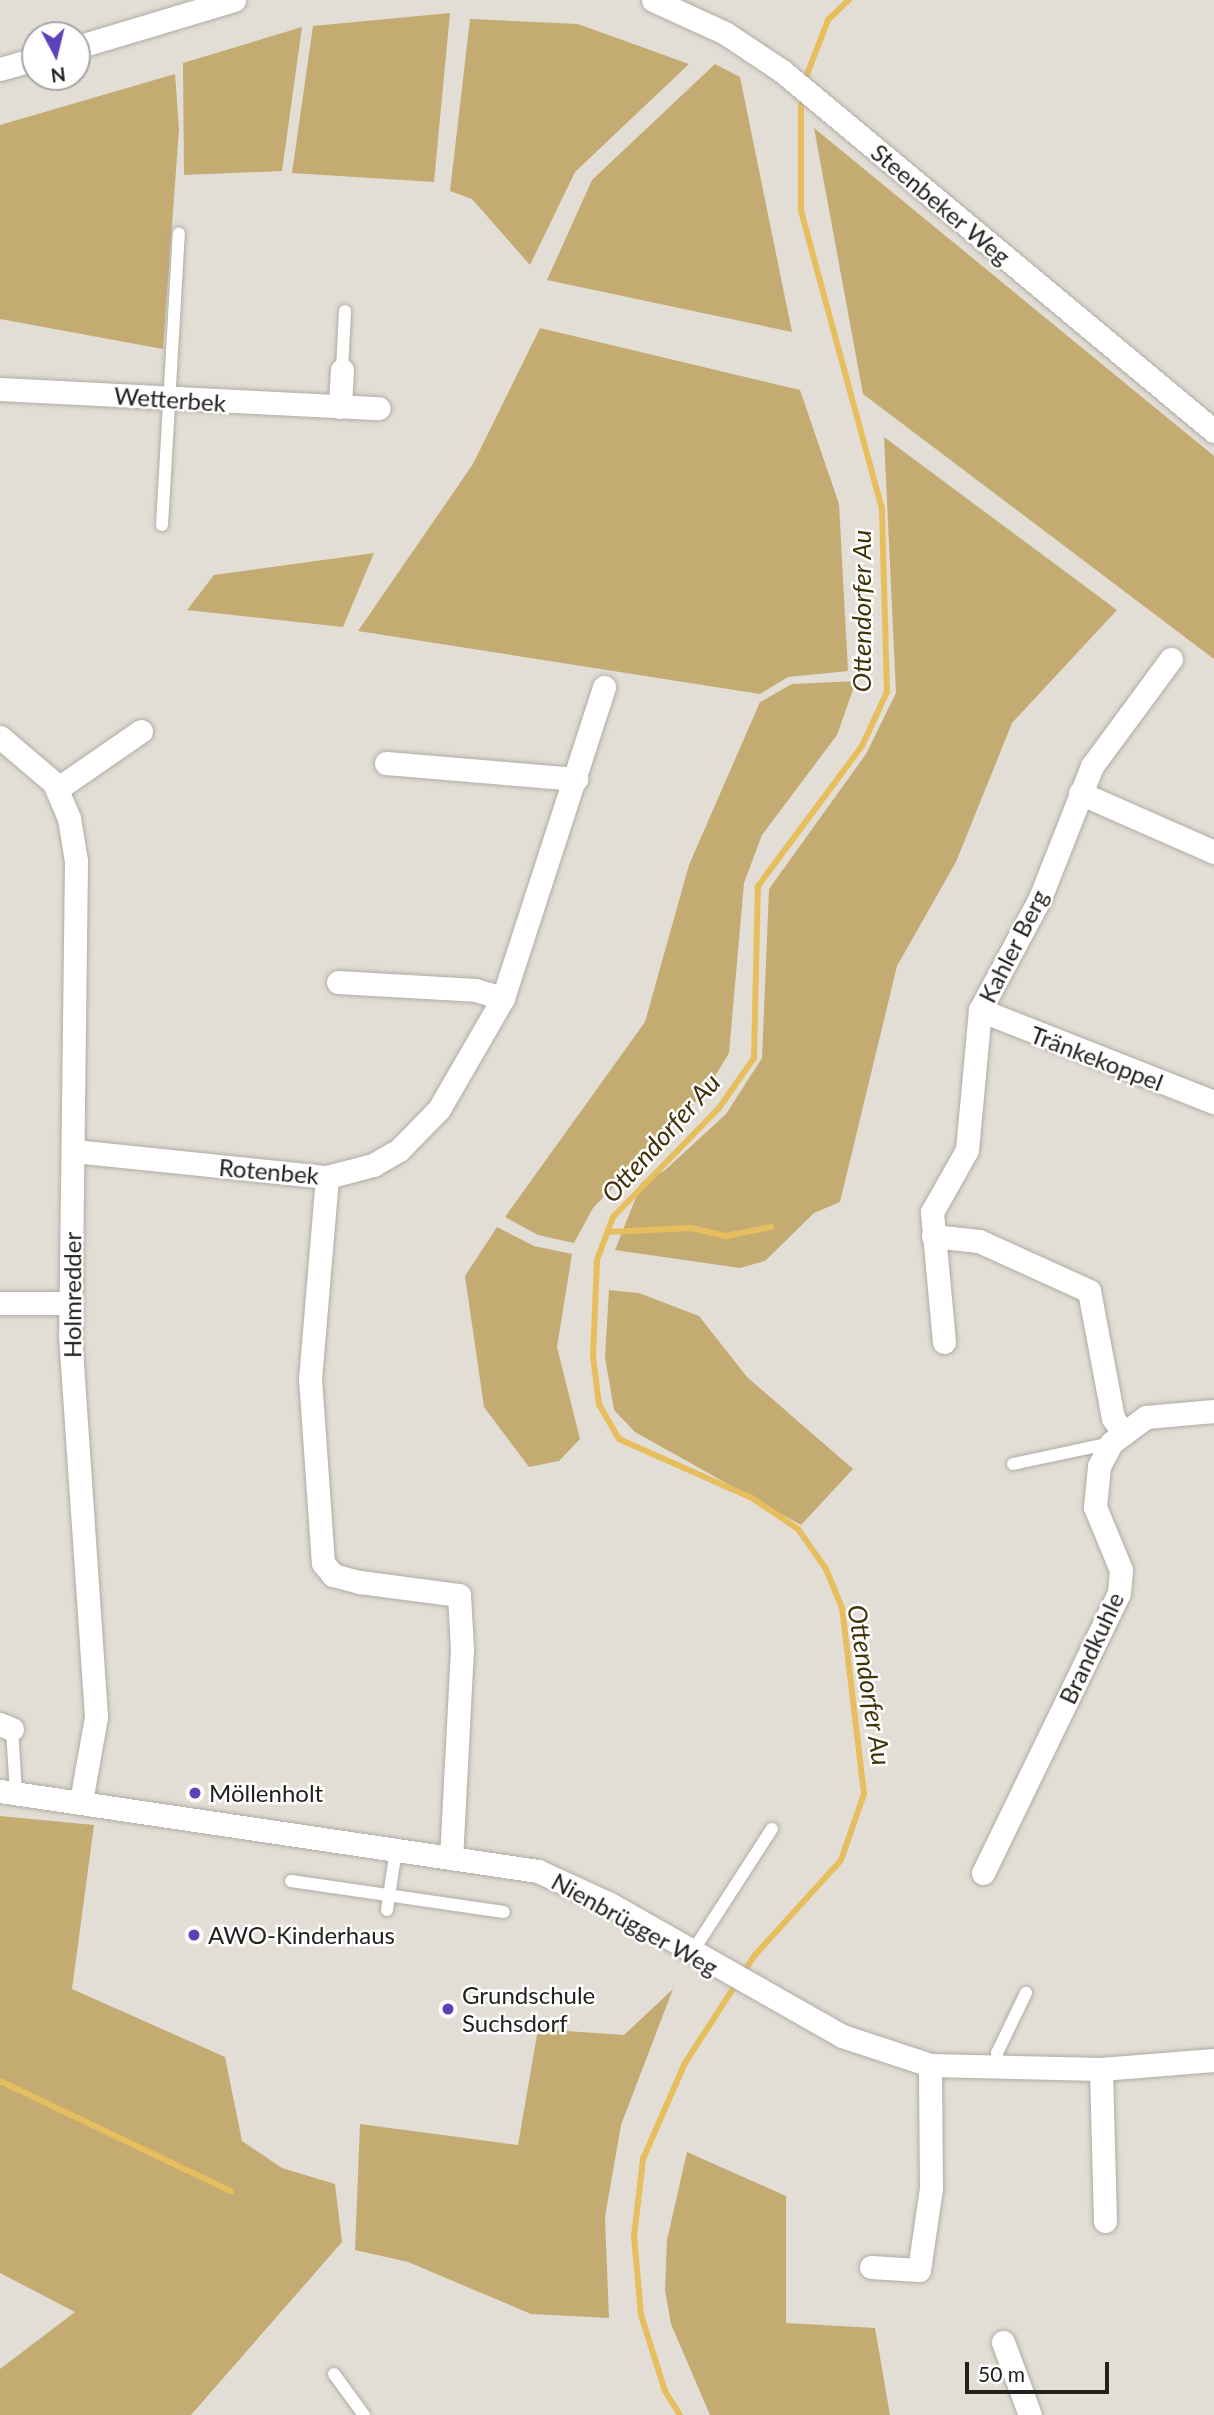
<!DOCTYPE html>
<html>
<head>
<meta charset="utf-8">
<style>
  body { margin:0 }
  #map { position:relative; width:1214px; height:2415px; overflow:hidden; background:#e2ded5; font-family:Lato,sans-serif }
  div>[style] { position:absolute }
  .green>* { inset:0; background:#c4ab72 }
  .stream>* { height:6px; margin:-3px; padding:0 3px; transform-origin:3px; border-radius:3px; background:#e7be5e }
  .roads { filter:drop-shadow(0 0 2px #b0aca4) drop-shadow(0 0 2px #b0aca4) }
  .lane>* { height:12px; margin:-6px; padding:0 6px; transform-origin:6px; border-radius:6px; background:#fff }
  .street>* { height:23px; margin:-11.5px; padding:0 11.5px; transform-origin:11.5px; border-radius:11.5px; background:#fff }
  .dots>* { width:19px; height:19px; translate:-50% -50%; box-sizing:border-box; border:4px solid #fff; border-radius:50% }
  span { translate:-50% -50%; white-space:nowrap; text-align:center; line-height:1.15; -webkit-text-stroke:5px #fff; paint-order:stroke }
  .street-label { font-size:24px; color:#23211e }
  .poi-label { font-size:24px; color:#23211e }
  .left { translate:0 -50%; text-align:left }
  .water-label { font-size:26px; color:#423106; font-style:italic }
  .north { position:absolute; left:21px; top:21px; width:70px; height:70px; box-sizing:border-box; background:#fff; border:2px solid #a7a6a5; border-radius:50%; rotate:173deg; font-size:19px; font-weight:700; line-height:28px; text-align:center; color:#23211e }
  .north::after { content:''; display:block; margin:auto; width:24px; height:32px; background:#5d41b9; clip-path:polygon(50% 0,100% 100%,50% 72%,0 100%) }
  .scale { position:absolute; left:965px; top:2362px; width:144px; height:32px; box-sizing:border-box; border:4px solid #23211e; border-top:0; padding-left:9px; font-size:21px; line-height:24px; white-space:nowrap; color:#23211e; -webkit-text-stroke:5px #fff; paint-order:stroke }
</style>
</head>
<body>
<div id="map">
  <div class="green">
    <div style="clip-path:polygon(450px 13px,434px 182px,292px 173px,313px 26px)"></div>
    <div style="clip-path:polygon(470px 19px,578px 24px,689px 64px,575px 172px,530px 265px,472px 199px,450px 191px)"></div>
    <div style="clip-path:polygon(302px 27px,282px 171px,184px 175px,183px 63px)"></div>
    <div style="clip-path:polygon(715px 64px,740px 77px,792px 332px,547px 280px,592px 180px)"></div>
    <div style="clip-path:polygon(175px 74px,179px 129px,163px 349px,0 319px,0 125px)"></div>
    <div style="clip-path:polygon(814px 128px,1214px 456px,1214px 659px,863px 394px)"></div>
    <div style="clip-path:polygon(540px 328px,800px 390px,839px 504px,848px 671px,788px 677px,760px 694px,358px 631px,473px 464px)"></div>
    <div style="clip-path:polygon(884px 437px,1117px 610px,1012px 723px,956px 862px,897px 966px,840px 1202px,814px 1213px,765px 1261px,740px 1268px,615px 1250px,642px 1182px,664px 1171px,726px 1114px,762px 1058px,769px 889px,866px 754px,896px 693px)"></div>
    <div style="clip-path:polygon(374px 553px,343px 627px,187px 610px,214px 575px)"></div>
    <div style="clip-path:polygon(856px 681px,837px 735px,762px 835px,744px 883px,729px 1053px,706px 1091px,593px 1208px,574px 1243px,538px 1235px,505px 1217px,645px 1022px,689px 865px,760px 702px,792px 684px)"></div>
    <div style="clip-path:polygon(497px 1227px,534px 1246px,572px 1254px,557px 1347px,580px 1439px,559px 1461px,529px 1467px,484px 1407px,465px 1276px)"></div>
    <div style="clip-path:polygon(609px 1290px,639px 1293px,699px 1316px,747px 1377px,853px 1469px,801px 1525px,635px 1432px,614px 1410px,605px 1357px)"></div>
    <div style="clip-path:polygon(0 1816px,94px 1825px,72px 1989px,225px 2057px,242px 2141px,282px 2168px,335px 2184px,342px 2242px,191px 2415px,0 2415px,0 2369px,75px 2312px,0 2273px)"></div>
    <div style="clip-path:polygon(673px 1989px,621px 2125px,605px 2217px,609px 2318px,531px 2314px,408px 2262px,355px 2250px,360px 2124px,518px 2145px,538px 2029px,624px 2035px)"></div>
    <div style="clip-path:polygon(687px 2152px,786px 2196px,786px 2323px,875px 2328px,890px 2415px,710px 2415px,671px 2324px,665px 2290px,667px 2240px)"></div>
  </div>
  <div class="stream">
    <div style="left:804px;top:82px;width:66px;rotate:-68.8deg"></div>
    <div style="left:828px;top:20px;width:29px;rotate:-44deg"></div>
    <div style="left:608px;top:1232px;width:83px;rotate:-2.8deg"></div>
    <div style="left:691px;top:1228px;width:36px;rotate:13deg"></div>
    <div style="left:726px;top:1236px;width:46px;rotate:-11.3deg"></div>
    <div style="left:0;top:2081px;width:256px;rotate:25.5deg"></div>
    <div style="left:680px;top:2415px;width:28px;rotate:-122deg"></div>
    <div style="left:665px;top:2391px;width:80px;rotate:-107.5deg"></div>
    <div style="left:641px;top:2315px;width:79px;rotate:-95.1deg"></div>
    <div style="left:634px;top:2236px;width:78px;rotate:-83.3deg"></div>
    <div style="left:643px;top:2159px;width:105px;rotate:-66.4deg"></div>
    <div style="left:685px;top:2063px;width:129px;rotate:-57.1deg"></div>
    <div style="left:755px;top:1955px;width:128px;rotate:-47.8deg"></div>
    <div style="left:841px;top:1860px;width:70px;rotate:-70.8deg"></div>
    <div style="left:864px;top:1794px;width:187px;rotate:-96.7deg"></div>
    <div style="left:842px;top:1608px;width:42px;rotate:-112.3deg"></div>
    <div style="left:826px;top:1569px;width:49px;rotate:-125deg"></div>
    <div style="left:798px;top:1529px;width:55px;rotate:-146deg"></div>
    <div style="left:752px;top:1498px;width:145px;rotate:-156.1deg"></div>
    <div style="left:619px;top:1439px;width:39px;rotate:-120deg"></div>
    <div style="left:599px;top:1405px;width:49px;rotate:-97deg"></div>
    <div style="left:593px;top:1356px;width:96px;rotate:-87.6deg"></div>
    <div style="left:597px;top:1260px;width:46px;rotate:-69.6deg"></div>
    <div style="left:613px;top:1217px;width:152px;rotate:-45.8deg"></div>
    <div style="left:719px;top:1108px;width:61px;rotate:-55deg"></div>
    <div style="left:754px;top:1058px;width:172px;rotate:-88.7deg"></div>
    <div style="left:758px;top:886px;width:174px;rotate:-53.4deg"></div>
    <div style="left:862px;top:746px;width:60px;rotate:-65.2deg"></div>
    <div style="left:887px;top:692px;width:183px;rotate:-91.6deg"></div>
    <div style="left:882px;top:509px;width:310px;rotate:-105.2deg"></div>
    <div style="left:801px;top:210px;width:118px;rotate:-90deg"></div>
  </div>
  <div class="roads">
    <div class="lane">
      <div style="left:342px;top:370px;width:59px;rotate:-87.1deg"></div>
      <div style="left:162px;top:525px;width:292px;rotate:-86.7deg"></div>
      <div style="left:1013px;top:1464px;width:100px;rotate:-12.1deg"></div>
      <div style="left:12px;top:1729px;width:63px;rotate:86.4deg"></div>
      <div style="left:291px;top:1881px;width:215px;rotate:8.3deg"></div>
      <div style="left:387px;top:1910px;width:61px;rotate:-81.5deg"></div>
      <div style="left:691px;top:1954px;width:149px;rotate:-57.1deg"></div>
      <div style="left:997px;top:2069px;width:16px;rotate:-90deg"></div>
      <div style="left:997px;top:2053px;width:67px;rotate:-64.2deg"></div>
      <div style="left:334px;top:2374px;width:51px;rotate:53.8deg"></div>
    </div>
    <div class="street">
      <div style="left:653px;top:0;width:79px;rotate:24.6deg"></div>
      <div style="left:725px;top:33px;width:69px;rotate:33.7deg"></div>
      <div style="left:782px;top:71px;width:562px;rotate:39.81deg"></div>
      <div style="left:77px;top:47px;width:164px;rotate:-16.7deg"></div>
      <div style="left:0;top:69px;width:36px;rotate:-16deg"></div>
      <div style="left:0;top:389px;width:379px;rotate:2.9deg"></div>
      <div style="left:340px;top:407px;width:37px;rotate:-87deg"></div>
      <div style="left:0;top:737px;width:71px;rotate:40.4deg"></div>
      <div style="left:54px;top:783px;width:38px;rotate:67deg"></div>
      <div style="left:69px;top:818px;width:44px;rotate:80.8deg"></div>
      <div style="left:76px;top:861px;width:474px;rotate:90.7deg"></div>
      <div style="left:70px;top:1335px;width:383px;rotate:86.1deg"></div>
      <div style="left:96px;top:1717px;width:85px;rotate:100.1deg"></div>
      <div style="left:386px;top:763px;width:191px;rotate:4.8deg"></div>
      <div style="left:57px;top:789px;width:102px;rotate:-34.6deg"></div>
      <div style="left:1080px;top:793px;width:146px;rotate:23.8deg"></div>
      <div style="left:338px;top:982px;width:137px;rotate:3.3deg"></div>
      <div style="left:475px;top:990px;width:29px;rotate:16deg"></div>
      <div style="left:980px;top:1010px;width:251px;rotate:21.5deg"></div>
      <div style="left:74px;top:1151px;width:254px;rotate:5.9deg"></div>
      <div style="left:327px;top:1177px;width:48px;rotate:-14.6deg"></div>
      <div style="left:373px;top:1165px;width:30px;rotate:-30deg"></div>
      <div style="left:399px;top:1150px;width:57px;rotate:-45.7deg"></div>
      <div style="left:439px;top:1109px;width:128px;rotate:-60deg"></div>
      <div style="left:503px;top:998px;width:327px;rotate:-72deg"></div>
      <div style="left:327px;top:1177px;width:202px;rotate:94.8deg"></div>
      <div style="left:310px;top:1378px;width:185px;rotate:86deg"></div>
      <div style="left:323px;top:1563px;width:16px;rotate:50deg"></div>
      <div style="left:333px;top:1575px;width:28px;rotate:15deg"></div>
      <div style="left:360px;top:1582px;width:100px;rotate:7.5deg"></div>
      <div style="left:459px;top:1595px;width:54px;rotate:86.8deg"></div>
      <div style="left:462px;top:1649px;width:208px;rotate:93deg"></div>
      <div style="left:933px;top:1236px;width:46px;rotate:6.2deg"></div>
      <div style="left:979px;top:1241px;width:121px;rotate:24.4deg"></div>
      <div style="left:1089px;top:1291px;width:129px;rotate:79.3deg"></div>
      <div style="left:1113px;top:1418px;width:14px;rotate:56deg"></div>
      <div style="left:0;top:1303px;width:70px"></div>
      <div style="left:944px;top:1342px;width:131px;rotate:-95.3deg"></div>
      <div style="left:932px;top:1212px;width:71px;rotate:-60.6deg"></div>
      <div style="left:967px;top:1150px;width:141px;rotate:-84.7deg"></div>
      <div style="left:980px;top:1010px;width:127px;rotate:-61.8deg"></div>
      <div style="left:1040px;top:898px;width:142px;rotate:-68.5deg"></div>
      <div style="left:1092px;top:766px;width:133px;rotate:-53.6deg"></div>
      <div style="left:0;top:1724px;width:13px;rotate:23deg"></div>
      <div style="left:0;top:1791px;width:544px;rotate:8.46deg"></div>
      <div style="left:538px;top:1871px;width:77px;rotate:24.6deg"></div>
      <div style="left:608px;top:1903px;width:269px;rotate:29.6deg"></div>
      <div style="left:842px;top:2036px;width:93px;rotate:18.2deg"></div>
      <div style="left:930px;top:2065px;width:171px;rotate:1.3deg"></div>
      <div style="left:1101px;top:2069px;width:113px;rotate:-4.6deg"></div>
      <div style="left:983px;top:1873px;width:311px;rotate:-64.1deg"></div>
      <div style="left:1119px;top:1593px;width:23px;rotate:-85deg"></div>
      <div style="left:1121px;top:1570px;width:68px;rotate:-112.4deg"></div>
      <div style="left:1095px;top:1507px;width:41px;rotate:-84.4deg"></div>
      <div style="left:1099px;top:1466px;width:26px;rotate:-62deg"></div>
      <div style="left:1111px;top:1443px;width:44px;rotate:-36.6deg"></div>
      <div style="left:1146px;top:1417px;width:68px;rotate:-5deg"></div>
      <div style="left:1101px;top:2069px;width:152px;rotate:88.5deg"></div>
      <div style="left:871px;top:2267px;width:48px;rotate:3.6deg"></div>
      <div style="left:919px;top:2270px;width:83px;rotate:-81.7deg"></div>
      <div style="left:931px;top:2188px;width:123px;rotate:-90.5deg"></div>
      <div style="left:1003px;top:2342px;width:78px;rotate:69.7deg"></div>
    </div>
  </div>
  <div class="dots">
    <div style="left:195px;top:1793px;background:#5d41b9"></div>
    <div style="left:194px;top:1935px;background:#5d41b9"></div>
    <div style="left:448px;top:2009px;background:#5d41b9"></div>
  </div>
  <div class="street-label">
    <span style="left:941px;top:204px;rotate:40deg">Steenbeker Weg</span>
    <span style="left:170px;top:399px;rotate:4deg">Wetterbek</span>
    <span style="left:1013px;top:946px;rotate:-63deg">Kahler Berg</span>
    <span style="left:1097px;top:1058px;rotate:21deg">Tränkekoppel</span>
    <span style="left:269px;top:1171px;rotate:5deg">Rotenbek</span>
    <span style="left:72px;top:1295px;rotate:-90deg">Holmredder</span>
    <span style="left:1091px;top:1648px;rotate:-65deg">Brandkuhle</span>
    <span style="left:635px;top:1924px;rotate:29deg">Nienbrügger Weg</span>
  </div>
  <div class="poi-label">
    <span class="left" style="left:209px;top:1793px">Möllenholt</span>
    <span class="left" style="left:208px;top:1935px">AWO-Kinderhaus</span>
    <span class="left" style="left:462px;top:2009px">Grundschule<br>Suchsdorf</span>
  </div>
  <div class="water-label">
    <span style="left:862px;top:611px;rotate:-90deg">Ottendorfer Au</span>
    <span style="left:661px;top:1138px;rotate:-48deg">Ottendorfer Au</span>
    <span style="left:869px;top:1685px;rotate:81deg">Ottendorfer Au</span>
  </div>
  <div class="north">N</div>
  <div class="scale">50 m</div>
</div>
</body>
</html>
